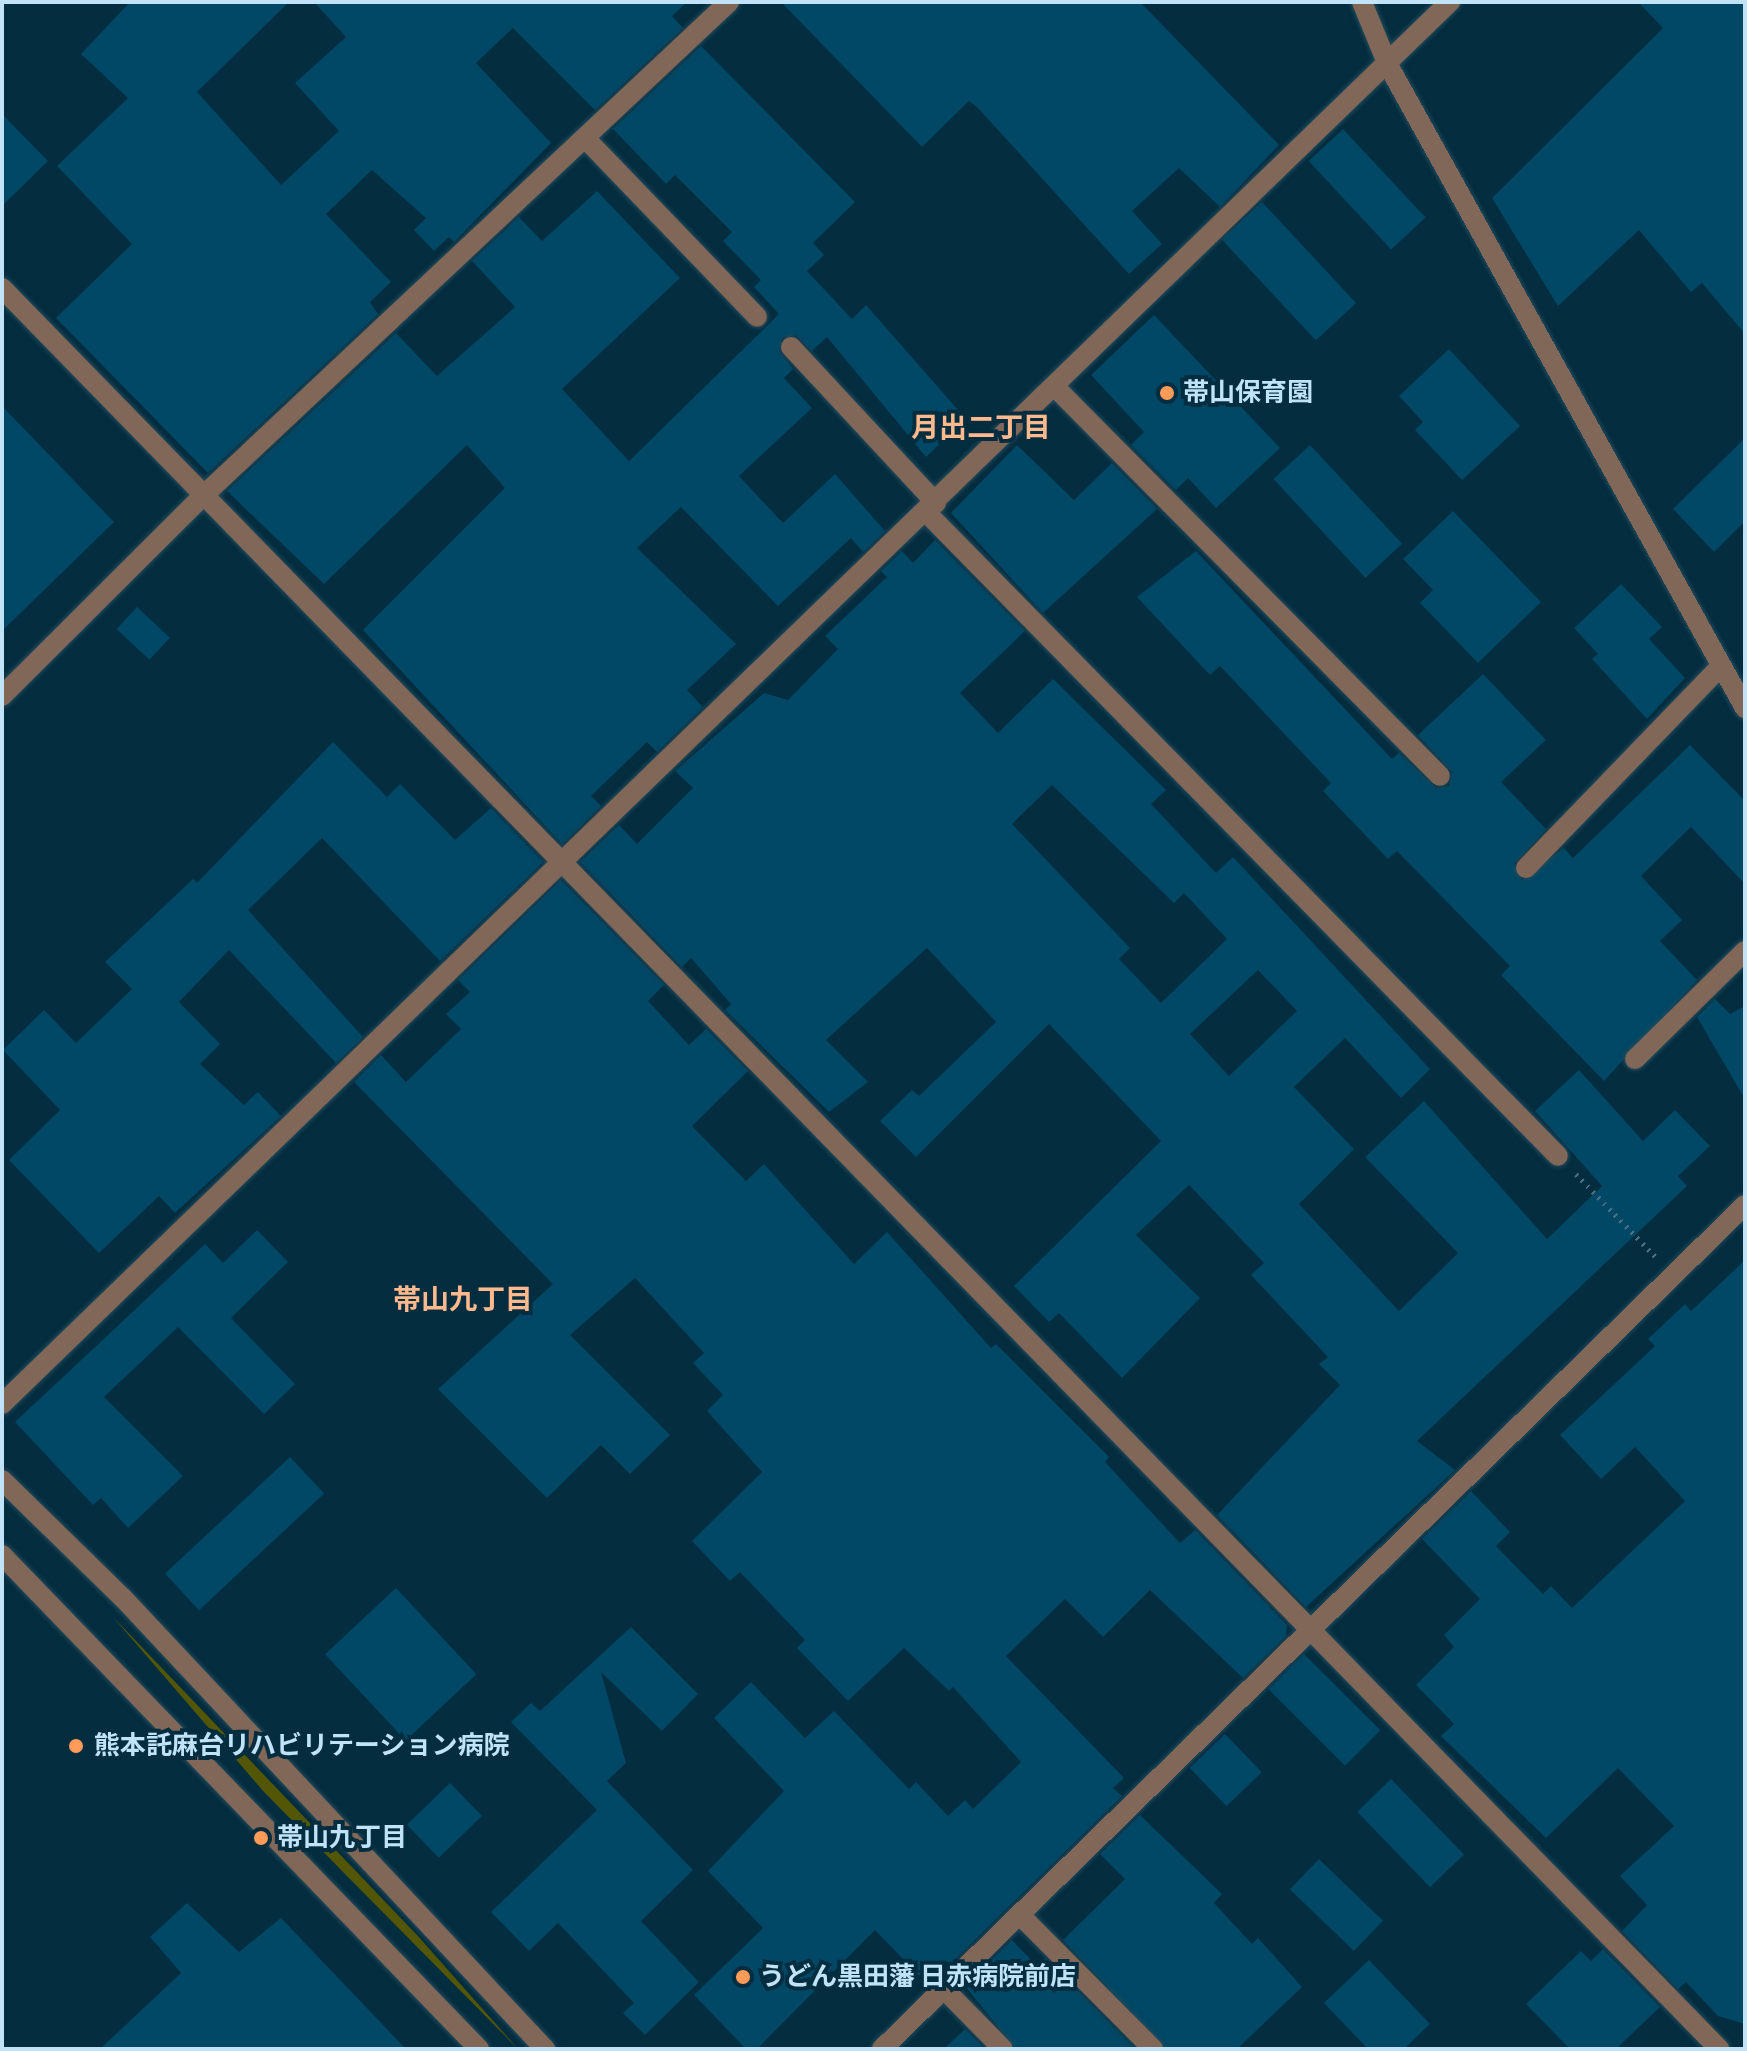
<!DOCTYPE html>
<html>
<head>
<meta charset="utf-8">
<style>
  body { margin:0 }
  #map { position:relative; width:1747px; height:2051px; overflow:hidden; background:#042d3f; font-family:"Crimson Pro","Noto Sans JP",serif }
  div>[style] { position:absolute }
  .green>* { inset:0; background:#535705 }
  .building>* { inset:0; background:#004866; transform-origin:0 0 }
  .path>* { height:5px; margin-top:-2.5px; transform-origin:0; background:repeating-linear-gradient(90deg,#4a7083 0 2px,transparent 0 8px) }
  .roads { filter:drop-shadow(0 0 2px #224a5c) drop-shadow(0 0 2px #224a5c) }
  .minor>* { height:20px; margin:-10px; padding:0 10px; transform-origin:10px; border-radius:10px; background:#816757 }
  .dots>* { width:22px; height:22px; translate:-50% -50%; box-sizing:border-box; border:4px solid #042d3f; border-radius:50% }
  span { translate:-50% -50%; white-space:nowrap; text-align:center; line-height:1.15; -webkit-text-stroke:8px #042d3f; paint-order:stroke }
  .poi-label { font-size:26px; color:#c1e3f7; font-weight:700 }
  .left { translate:0 -50%; text-align:left }
  .neighbourhood-label { font-size:28px; color:#feb98c; font-weight:700 }
  .frame { position:absolute; inset:0; border:4px solid #c1e3f7; pointer-events:none }
</style>
</head>
<body>
<div id="map">
  <div class="green">
    <div style="clip-path:polygon(113px 1617px,417px 1935px,518px 2049px,264px 1792px)"></div>
  </div>
  <div class="building">
    <div style="clip-path:polygon(130px 2px,289px 2px,197px 92px,281px 185px,339px 131px,295px 83px,346px 37px,314px 2px,687px 2px,672px 16px,683px 28px,595px 110px,513px 28px,476px 63px,551px 143px,454px 242px,449px 237px,434px 251px,414px 230px,426px 218px,372px 170px,326px 214px,391px 282px,370px 302px,378px 314px,208px 473px,56px 318px,132px 244px,57px 166px,128px 98px,81px 54px)"></div>
    <div style="clip-path:polygon(781px 2px,1140px 2px,1279px 145px,1220px 207px,1179px 168px,1132px 211px,1162px 244px,1129px 274px,977px 107px,969px 101px,922px 147px)"></div>
    <div style="clip-path:polygon(1638px 2px,1745px 2px,1745px 334px,1702px 283px,1691px 292px,1639px 230px,1558px 306px,1492px 198px,1663px 28px)"></div>
    <div style="clip-path:polygon(701px 46px,855px 202px,813px 243px,824px 255px,807px 271px,852px 319px,866px 305px,966px 419px,926px 457px,827px 337px,812px 351px,796px 335px,782px 338px,779px 351px,793px 369px,784px 378px,812px 408px,739px 476px,783px 523px,835px 474px,885px 531px,863px 552px,851px 538px,778px 606px,681px 507px,637px 548px,736px 644px,687px 690px,703px 707px,657px 752px,647px 742px,591px 796px,601px 806px,562px 844px,363px 630px,505px 488px,467px 445px,324px 584px,227px 491px,396px 333px,437px 376px,515px 307px,472px 261px,519px 217px,542px 241px,597px 191px,680px 278px,562px 389px,629px 461px,779px 314px,754px 287px,761px 280px,723px 241px,732px 232px,675px 175px,666px 184px,613px 129px)"></div>
    <div style="clip-path:polygon(2px 114px,48px 161px,2px 206px)"></div>
    <div style="left:1343px;top:129px;width:121px;height:47px;rotate:47deg"></div>
    <div style="left:1262px;top:202px;width:138px;height:55px;rotate:47deg"></div>
    <div style="clip-path:polygon(1154px 315px,1280px 448px,1216px 508px,1188px 478px,1176px 490px,1131px 445px,1144px 432px,1091px 375px)"></div>
    <div style="clip-path:polygon(1449px 349px,1520px 426px,1462px 480px,1415px 430px,1423px 422px,1399px 396px)"></div>
    <div style="clip-path:polygon(2px 406px,114px 522px,2px 631px)"></div>
    <div style="clip-path:polygon(1745px 438px,1745px 521px,1714px 552px,1673px 509px)"></div>
    <div style="clip-path:polygon(1017px 445px,1074px 500px,1112px 463px,1157px 509px,1043px 613px,951px 513px)"></div>
    <div style="left:1310px;top:445px;width:135px;height:50px;rotate:47deg"></div>
    <div style="clip-path:polygon(1453px 511px,1541px 602px,1478px 663px,1420px 603px,1433px 590px,1403px 559px)"></div>
    <div style="clip-path:polygon(evenodd,935px 540px,1025px 631px,960px 693px,998px 733px,1053px 679px,1166px 790px,1151px 804px,1216px 873px,1233px 857px,1430px 1069px,1401px 1098px,1345px 1038px,1294px 1087px,1354px 1149px,1299px 1204px,1399px 1311px,1458px 1253px,1365px 1157px,1424px 1101px,1547px 1239px,1602px 1186px,1535px 1111px,1579px 1070px,1643px 1141px,1675px 1110px,1710px 1146px,1678px 1176px,1687px 1186px,1417px 1441px,1455px 1470px,1306px 1607px,1217px 1515px,1340px 1385px,1319px 1364px,1328px 1357px,1251px 1275px,1264px 1263px,1189px 1185px,1136px 1235px,1200px 1298px,1122px 1378px,1059px 1313px,1049px 1322px,1014px 1286px,1161px 1141px,1049px 1024px,916px 1157px,880px 1121px,912px 1090px,919px 1096px,996px 1022px,927px 948px,826px 1040px,868px 1082px,829px 1112px,725px 1010px,731px 1004px,691px 958px,682px 967px,580px 862px,619px 825px,637px 844px,693px 788px,675px 771px,764px 693px,788px 700px,838px 649px,825px 636px,887px 577px,881px 571px,902px 551px,913px 563px,935px 540px,1052px 785px,1174px 903px,1184px 893px,1227px 939px,1161px 1003px,1119px 959px,1130px 948px,1012px 824px,1052px 785px,935px 540px,1258px 970px,1297px 1011px,1229px 1076px,1190px 1034px,1258px 970px)"></div>
    <div style="clip-path:polygon(1196px 551px,1392px 759px,1399px 753px,1436px 788px,1449px 786px,1452px 772px,1418px 735px,1483px 674px,1546px 740px,1501px 782px,1546px 829px,1514px 864px,1522px 880px,1564px 848px,1573px 858px,1690px 745px,1745px 801px,1745px 884px,1691px 827px,1641px 876px,1682px 920px,1660px 941px,1697px 980px,1604px 1081px,1501px 975px,1510px 966px,1397px 851px,1388px 859px,1323px 791px,1331px 783px,1220px 666px,1210px 675px,1137px 597px)"></div>
    <div style="clip-path:polygon(1621px 584px,1662px 627px,1649px 639px,1685px 678px,1647px 719px,1592px 659px,1598px 654px,1574px 628px)"></div>
    <div style="left:137px;top:607px;width:45px;height:30px;rotate:43deg"></div>
    <div style="clip-path:polygon(333px 742px,387px 797px,400px 784px,455px 840px,491px 808px,543px 862px,440px 961px,322px 838px,248px 910px,363px 1037px,336px 1063px,229px 950px,179px 1002px,220px 1044px,200px 1064px,244px 1105px,258px 1092px,281px 1116px,175px 1213px,159px 1196px,99px 1253px,9px 1160px,60px 1110px,3px 1050px,44px 1010px,76px 1043px,132px 989px,105px 962px,193px 879px,197px 883px)"></div>
    <div style="clip-path:polygon(561px 880px,664px 985px,648px 1001px,689px 1045px,706px 1029px,748px 1071px,692px 1126px,746px 1181px,764px 1164px,854px 1264px,887px 1232px,991px 1348px,996px 1344px,1109px 1457px,1105px 1462px,1180px 1543px,1195px 1530px,1287px 1625px,1286px 1636px,1243px 1678px,1150px 1590px,1103px 1637px,1065px 1599px,1006px 1656px,1124px 1778px,1113px 1788px,1122px 1796px,947px 1967px,943px 1962px,924px 1981px,875px 1930px,757px 2049px,746px 2049px,694px 1995px,763px 1928px,708px 1871px,784px 1791px,714px 1718px,751px 1682px,805px 1738px,834px 1711px,909px 1789px,916px 1782px,948px 1816px,965px 1800px,973px 1809px,1021px 1762px,953px 1687px,949px 1691px,904px 1648px,848px 1701px,797px 1648px,805px 1640px,740px 1572px,730px 1581px,692px 1541px,762px 1472px,707px 1411px,723px 1395px,693px 1363px,704px 1353px,635px 1278px,570px 1335px,670px 1435px,630px 1474px,601px 1445px,547px 1498px,438px 1389px,553px 1284px,354px 1082px,381px 1055px,406px 1082px,461px 1029px,446px 1014px,470px 992px,458px 980px)"></div>
    <div style="clip-path:polygon(1715px 999px,1730px 1014px,1745px 1006px,1745px 1099px,1697px 1017px)"></div>
    <div style="clip-path:polygon(257px 1230px,288px 1262px,231px 1318px,295px 1384px,264px 1414px,178px 1327px,104px 1397px,183px 1476px,128px 1528px,101px 1498px,93px 1505px,15px 1422px,205px 1244px,223px 1263px)"></div>
    <div style="clip-path:polygon(1745px 1260px,1745px 2024px,1718px 2016px,1686px 1982px,1678px 1989px,1622px 1931px,1647px 1905px,1620px 1876px,1674px 1826px,1618px 1768px,1546px 1838px,1441px 1736px,1454px 1724px,1416px 1685px,1454px 1647px,1444px 1635px,1480px 1599px,1422px 1539px,1471px 1491px,1510px 1532px,1496px 1546px,1543px 1594px,1551px 1586px,1572px 1608px,1685px 1501px,1635px 1447px,1601px 1479px,1560px 1435px,1655px 1346px,1648px 1339px,1685px 1304px,1691px 1311px)"></div>
    <div style="left:290px;top:1457px;width:50px;height:171px;rotate:47deg"></div>
    <div style="left:396px;top:1588px;width:118px;height:97px;rotate:47deg"></div>
    <div style="clip-path:polygon(631px 1627px,698px 1694px,662px 1731px,601px 1672px,626px 1763px,607px 1781px,693px 1870px,641px 1921px,699px 1982px,645px 2035px,623px 2013px,634px 2003px,558px 1923px,529px 1951px,491px 1912px,597px 1810px,511px 1722px,531px 1703px,540px 1711px)"></div>
    <div style="left:1304px;top:1654px;width:108px;height:50px;rotate:45deg"></div>
    <div style="left:1225px;top:1734px;width:53px;height:49px;rotate:46deg"></div>
    <div style="left:1391px;top:1779px;width:105px;height:47px;rotate:46deg"></div>
    <div style="left:450px;top:1783px;width:46px;height:60px;rotate:46deg"></div>
    <div style="clip-path:polygon(1140px 1815px,1222px 1894px,1214px 1903px,1252px 1944px,1258px 1938px,1302px 1987px,1237px 2049px,1166px 2049px,1063px 1940px,1125px 1879px,1100px 1854px)"></div>
    <div style="left:1319px;top:1859px;width:89px;height:42px;rotate:44deg"></div>
    <div style="clip-path:polygon(187px 1903px,239px 1952px,281px 1918px,406px 2049px,100px 2049px,181px 1973px,150px 1937px)"></div>
    <div style="clip-path:polygon(1012px 1940px,1037px 1966px,1045px 1958px,1135px 2049px,1016px 2049px,965px 1986px)"></div>
    <div style="clip-path:polygon(1603px 1949px,1660px 2007px,1616px 2049px,1570px 2049px,1526px 2004px,1581px 1951px,1591px 1961px)"></div>
    <div style="clip-path:polygon(1369px 1960px,1430px 2024px,1404px 2049px,1368px 2049px,1324px 2003px)"></div>
    <div style="clip-path:polygon(965px 2029px,985px 2049px,944px 2049px)"></div>
  </div>
  <div class="path">
    <div style="left:1576px;top:1174px;width:114px;rotate:46.1deg"></div>
  </div>
  <div class="roads">
    <div class="minor">
      <div style="left:1362px;top:2px;width:66px;rotate:67.7deg"></div>
      <div style="left:1387px;top:63px;width:738px;rotate:60.97deg"></div>
      <div style="left:585px;top:138px;width:248px;rotate:46.1deg"></div>
      <div style="left:2px;top:288px;width:2460px;rotate:45.72deg"></div>
      <div style="left:791px;top:347px;width:213px;rotate:47.1deg"></div>
      <div style="left:1055px;top:387px;width:547px;rotate:45.3deg"></div>
      <div style="left:926px;top:512px;width:902px;rotate:45.54deg"></div>
      <div style="left:2px;top:696px;width:285px;rotate:-44.9deg"></div>
      <div style="left:204px;top:495px;width:720px;rotate:-43.2deg"></div>
      <div style="left:1526px;top:868px;width:279px;rotate:-46deg"></div>
      <div style="left:1635px;top:1059px;width:154px;rotate:-44.5deg"></div>
      <div style="left:2px;top:1404px;width:2016px;rotate:-44.08deg"></div>
      <div style="left:2px;top:1480px;width:169px;rotate:44.3deg"></div>
      <div style="left:123px;top:1598px;width:618px;rotate:46.9deg"></div>
      <div style="left:2px;top:1555px;width:687px;rotate:46deg"></div>
      <div style="left:1020px;top:1915px;width:189px;rotate:45.2deg"></div>
      <div style="left:944px;top:1989px;width:84px;rotate:45.5deg"></div>
      <div style="left:882px;top:2049px;width:1207px;rotate:-44.36deg"></div>
    </div>
  </div>
  <div class="dots">
    <div style="left:1167px;top:393px;background:#fe9b58"></div>
    <div style="left:76px;top:1746px;background:#fe9b58"></div>
    <div style="left:261px;top:1838px;background:#fe9b58"></div>
    <div style="left:743px;top:1977px;background:#fe9b58"></div>
  </div>
  <div class="poi-label">
    <span class="left" style="left:1183px;top:393px">帯山保育園</span>
    <span class="left" style="left:94px;top:1746px">熊本託麻台リハビリテーション病院</span>
    <span class="left" style="left:277px;top:1838px">帯山九丁目</span>
    <span class="left" style="left:759px;top:1977px">うどん黒田藩 日赤病院前店</span>
  </div>
  <div class="neighbourhood-label">
    <span style="left:981px;top:428px">月出二丁目</span>
    <span style="left:463px;top:1300px">帯山九丁目</span>
  </div>
  <div class="frame"></div>
</div>
</body>
</html>
